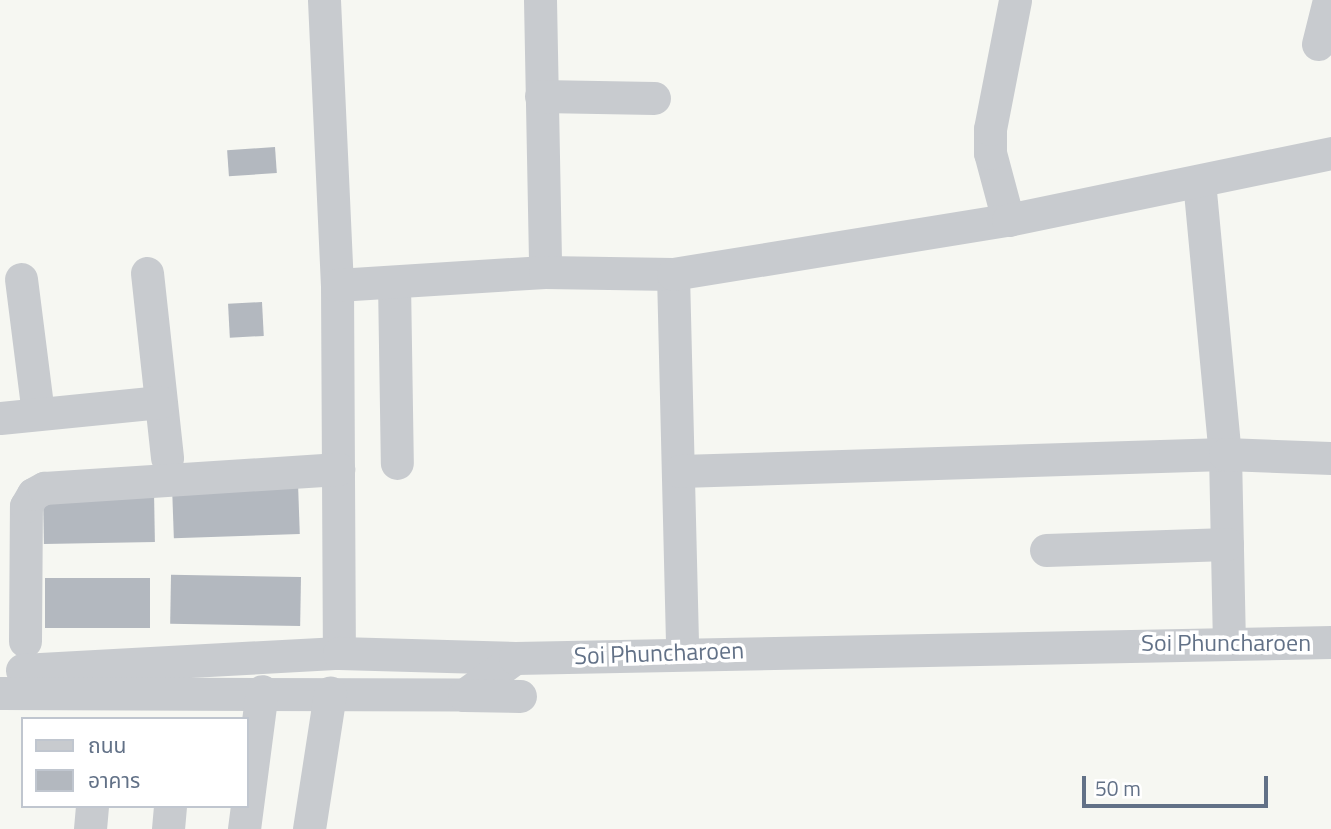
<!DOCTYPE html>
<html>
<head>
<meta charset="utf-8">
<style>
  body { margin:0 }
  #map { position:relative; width:1331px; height:829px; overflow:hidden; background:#f6f7f2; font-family:"Titillium Web","Noto Sans Thai",sans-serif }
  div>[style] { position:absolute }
  .building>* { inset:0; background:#b3b8bf; transform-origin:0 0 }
  .minor>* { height:33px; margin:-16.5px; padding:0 16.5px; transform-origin:16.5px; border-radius:16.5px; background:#c8cbcf }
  span { translate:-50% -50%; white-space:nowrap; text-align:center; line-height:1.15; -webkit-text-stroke:7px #fff; paint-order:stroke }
  .street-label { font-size:24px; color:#627187 }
  .legend { position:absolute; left:21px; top:717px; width:228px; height:91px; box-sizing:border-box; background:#fff; border:2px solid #c0c6cf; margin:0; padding:9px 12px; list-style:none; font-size:21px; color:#627187 }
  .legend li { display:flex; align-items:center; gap:14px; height:35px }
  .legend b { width:35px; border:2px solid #c0c6cf }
  .scale { position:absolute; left:1082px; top:776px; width:186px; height:32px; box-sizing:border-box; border:4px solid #627187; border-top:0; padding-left:9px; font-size:21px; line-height:24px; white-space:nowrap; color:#627187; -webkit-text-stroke:5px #fff; paint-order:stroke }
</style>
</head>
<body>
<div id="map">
  <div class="building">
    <div style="left:275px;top:147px;width:26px;height:48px;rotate:86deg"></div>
    <div style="left:262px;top:302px;width:34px;height:34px;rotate:87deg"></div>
    <div style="left:298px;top:483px;width:51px;height:126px;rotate:88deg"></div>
    <div style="left:154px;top:491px;width:51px;height:111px;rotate:89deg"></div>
    <div style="left:301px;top:577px;width:49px;height:130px;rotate:91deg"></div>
    <div style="left:150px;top:578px;width:50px;height:105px;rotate:90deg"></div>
  </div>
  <div class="minor">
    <div style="left:324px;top:0;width:285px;rotate:87.4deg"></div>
    <div style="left:337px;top:285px;width:368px;rotate:89.7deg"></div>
    <div style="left:540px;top:0;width:272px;rotate:88.9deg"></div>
    <div style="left:1318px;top:44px;width:45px;rotate:-76deg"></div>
    <div style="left:541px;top:96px;width:113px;rotate:1deg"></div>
    <div style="left:1199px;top:181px;width:274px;rotate:84.6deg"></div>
    <div style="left:1225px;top:454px;width:187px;rotate:88.8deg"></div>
    <div style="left:1008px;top:220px;width:69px;rotate:-105deg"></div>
    <div style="left:990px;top:153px;width:24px;rotate:-90deg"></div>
    <div style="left:990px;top:129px;width:131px;rotate:-79deg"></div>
    <div style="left:147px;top:273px;width:186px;rotate:83.8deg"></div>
    <div style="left:673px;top:274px;width:378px;rotate:88.6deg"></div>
    <div style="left:21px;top:279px;width:136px;rotate:82.8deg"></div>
    <div style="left:394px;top:282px;width:181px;rotate:89.1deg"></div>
    <div style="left:337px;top:285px;width:208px;rotate:-3.6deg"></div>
    <div style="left:545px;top:272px;width:128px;rotate:0.9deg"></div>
    <div style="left:673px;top:274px;width:339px;rotate:-9.2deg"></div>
    <div style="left:1008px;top:220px;width:330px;rotate:-11.7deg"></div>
    <div style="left:0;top:418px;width:161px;rotate:-5.7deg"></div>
    <div style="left:680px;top:471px;width:545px;rotate:-1.79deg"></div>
    <div style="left:1225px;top:454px;width:106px;rotate:2.2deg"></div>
    <div style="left:1046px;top:550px;width:181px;rotate:-1.9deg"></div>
    <div style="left:25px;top:641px;width:135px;rotate:-89.6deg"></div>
    <div style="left:26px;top:506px;width:14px;rotate:-60deg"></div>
    <div style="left:33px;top:494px;width:13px;rotate:-29deg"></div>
    <div style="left:44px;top:488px;width:295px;rotate:-3.7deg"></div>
    <div style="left:22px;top:670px;width:317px;rotate:-3.1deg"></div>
    <div style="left:339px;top:653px;width:176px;rotate:1.6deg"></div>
    <div style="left:0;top:693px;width:464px;rotate:0.2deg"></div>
    <div style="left:464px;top:695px;width:63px;rotate:-36deg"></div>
    <div style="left:515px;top:658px;width:816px;rotate:-1.12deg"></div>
    <div style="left:464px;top:695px;width:56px;rotate:1deg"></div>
    <div style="left:90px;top:829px;width:23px;rotate:-85deg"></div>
    <div style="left:168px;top:829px;width:23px;rotate:-85deg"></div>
    <div style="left:244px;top:829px;width:139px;rotate:-82.6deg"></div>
    <div style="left:309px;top:829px;width:138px;rotate:-81.2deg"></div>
  </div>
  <div class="street-label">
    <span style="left:1226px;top:643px">Soi Phuncharoen</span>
    <span style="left:659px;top:653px;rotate:-2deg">Soi Phuncharoen</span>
  </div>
  <ul class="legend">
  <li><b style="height:9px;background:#c8cbcf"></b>ถนน</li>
  <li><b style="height:19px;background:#b3b8bf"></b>อาคาร</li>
  </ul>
  <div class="scale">50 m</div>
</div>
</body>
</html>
